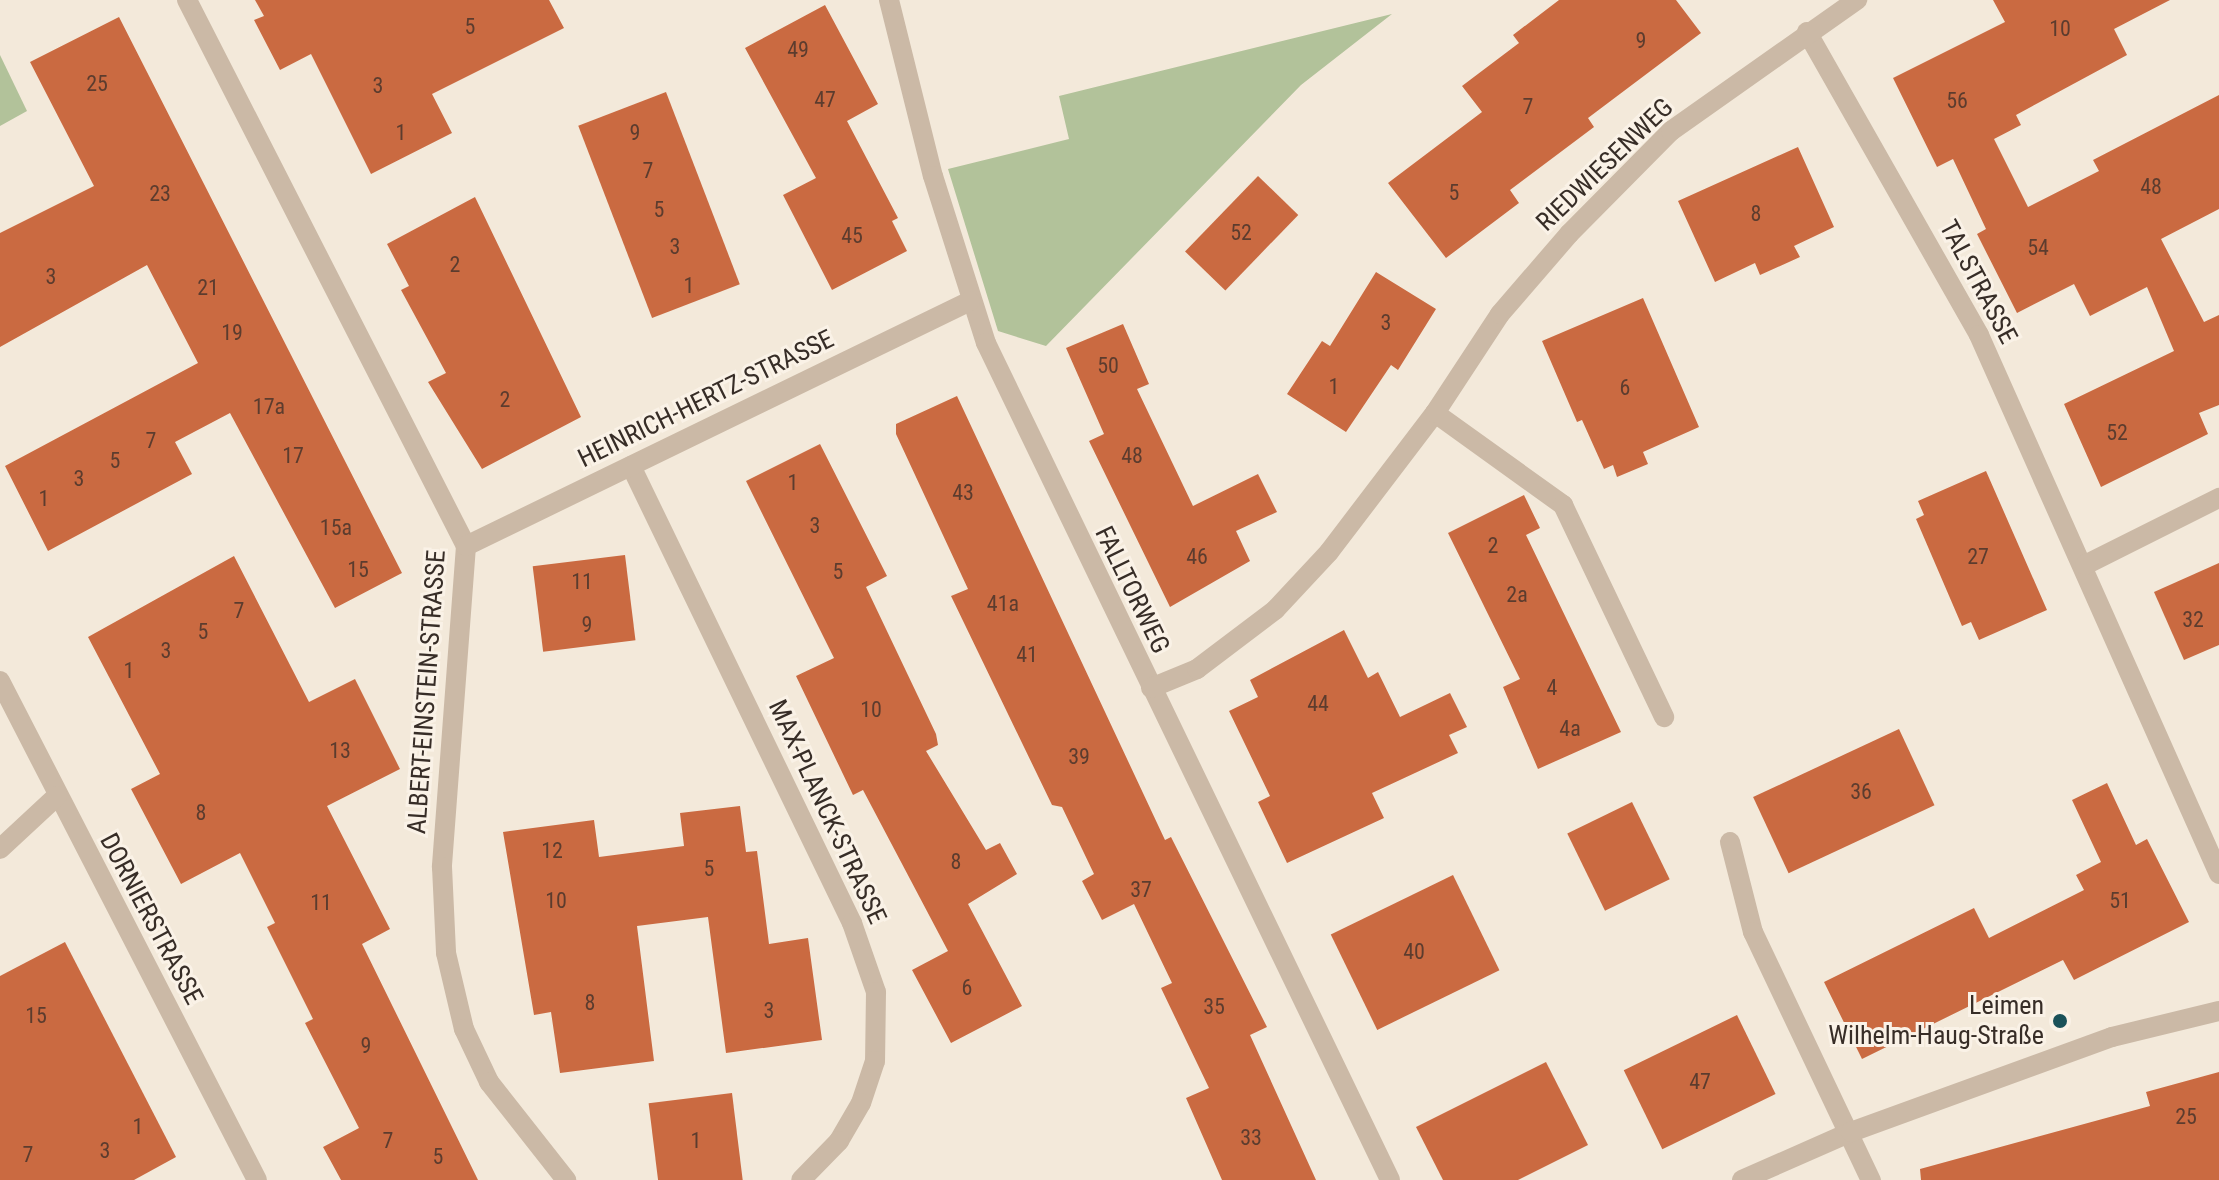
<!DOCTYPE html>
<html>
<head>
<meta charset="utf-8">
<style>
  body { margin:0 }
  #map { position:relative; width:2219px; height:1180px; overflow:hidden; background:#f3e9da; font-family:"Roboto Condensed",sans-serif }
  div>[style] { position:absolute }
  .green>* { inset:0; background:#b2c29a }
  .building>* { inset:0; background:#ca6a41; transform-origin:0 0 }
  .street>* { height:20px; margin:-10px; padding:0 10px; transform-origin:10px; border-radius:10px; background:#cbb9a6 }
  .dots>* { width:22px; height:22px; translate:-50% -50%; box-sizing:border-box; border:4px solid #faf2e7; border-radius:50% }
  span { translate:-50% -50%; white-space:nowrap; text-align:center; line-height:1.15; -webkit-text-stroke:6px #faf2e7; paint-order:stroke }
  .number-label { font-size:22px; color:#5c3c2e }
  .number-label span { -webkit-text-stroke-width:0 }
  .street-label { font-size:26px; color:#372d27 }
  .poi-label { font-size:26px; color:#372d27 }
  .right { translate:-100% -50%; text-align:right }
</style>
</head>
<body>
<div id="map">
  <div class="green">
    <div style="clip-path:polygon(1392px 14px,1301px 85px,1046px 346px,998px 331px,948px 169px,1069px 139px,1059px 96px)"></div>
    <div style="clip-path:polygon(0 55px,27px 111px,0 126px)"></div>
  </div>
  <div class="building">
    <div style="clip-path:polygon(255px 0,549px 0,564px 28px,432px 94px,452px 133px,371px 174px,311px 54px,280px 70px,254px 20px,264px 16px)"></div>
    <div style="clip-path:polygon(1559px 0,1676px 0,1701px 33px,1588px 118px,1594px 127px,1510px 190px,1519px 203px,1446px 258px,1388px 183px,1482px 112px,1462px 86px,1519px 43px,1513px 35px)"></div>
    <div style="clip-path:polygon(1993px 0,2170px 0,2114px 29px,2127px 55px,2016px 115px,2021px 125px,1994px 139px,2028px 207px,2099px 171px,2093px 160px,2219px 95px,2219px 209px,2161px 239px,2204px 322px,2219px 315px,2219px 405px,2199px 413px,2208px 434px,2101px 487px,2064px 404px,2174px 351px,2147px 287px,2090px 316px,2074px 284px,2017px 313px,1977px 234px,1986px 229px,1953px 159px,1937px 167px,1893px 78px,2005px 22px)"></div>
    <div style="clip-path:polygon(825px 5px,878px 104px,847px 121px,898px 218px,892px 221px,907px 251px,832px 290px,783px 195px,816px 178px,745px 48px)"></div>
    <div style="clip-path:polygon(119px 17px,402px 573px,335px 608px,230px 413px,175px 442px,192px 474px,48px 551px,5px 466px,198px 363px,147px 265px,0 347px,0 233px,94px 186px,30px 62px)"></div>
    <div style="left:666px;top:92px;width:206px;height:94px;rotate:69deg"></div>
    <div style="clip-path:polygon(1798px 147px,1834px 227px,1794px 246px,1800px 257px,1760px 275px,1755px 263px,1715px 282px,1678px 201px)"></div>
    <div style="left:1258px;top:176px;width:56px;height:105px;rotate:44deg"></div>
    <div style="clip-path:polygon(475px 197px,581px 417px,482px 469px,428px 382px,446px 373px,401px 290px,409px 286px,387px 244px)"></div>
    <div style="clip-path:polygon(1376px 272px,1436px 309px,1398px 370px,1391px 365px,1346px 432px,1287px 394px,1322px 341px,1330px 346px)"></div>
    <div style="clip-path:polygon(1643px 298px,1699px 427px,1643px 452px,1648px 464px,1617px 477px,1613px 465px,1604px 469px,1582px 420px,1577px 422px,1542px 341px)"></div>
    <div style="clip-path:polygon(1123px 324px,1149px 384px,1137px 389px,1193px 506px,1258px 474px,1277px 512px,1236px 531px,1250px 561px,1170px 607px,1089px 441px,1104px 434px,1066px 348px)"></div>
    <div style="clip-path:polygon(957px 396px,1165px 840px,1171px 837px,1267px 1027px,1250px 1035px,1316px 1180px,1222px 1180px,1186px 1098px,1209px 1088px,1161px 988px,1172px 983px,1134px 904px,1102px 920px,1082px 881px,1094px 874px,1062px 807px,1052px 805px,951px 596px,968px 589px,896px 434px,896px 424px)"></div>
    <div style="clip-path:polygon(820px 444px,887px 576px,866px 587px,936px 734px,938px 745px,926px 751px,986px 850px,1000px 843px,1017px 874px,968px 904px,1022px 1006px,951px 1043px,912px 970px,948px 951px,863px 790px,853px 795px,796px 676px,834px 658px,746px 481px)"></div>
    <div style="clip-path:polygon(1986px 471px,2047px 610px,1979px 640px,1971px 622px,1962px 626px,1916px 519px,1924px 515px,1918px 501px)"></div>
    <div style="clip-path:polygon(1524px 495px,1540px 528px,1526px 535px,1621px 732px,1538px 769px,1503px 687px,1520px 679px,1448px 533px)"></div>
    <div style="left:625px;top:555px;width:86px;height:93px;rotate:83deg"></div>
    <div style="clip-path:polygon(234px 556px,309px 702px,355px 679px,400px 769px,327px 806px,390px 929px,362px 944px,478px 1180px,341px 1180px,323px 1147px,359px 1128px,305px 1023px,313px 1019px,267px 927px,275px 923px,240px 853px,181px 884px,131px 789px,160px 774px,88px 637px)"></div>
    <div style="clip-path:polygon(2219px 563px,2219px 645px,2184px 660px,2154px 592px)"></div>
    <div style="clip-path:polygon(1344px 630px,1368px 678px,1378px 672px,1400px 717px,1450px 693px,1467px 727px,1449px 735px,1458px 753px,1372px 793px,1384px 818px,1287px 863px,1258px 802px,1270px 796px,1229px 711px,1258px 697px,1250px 680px)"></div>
    <div style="left:1899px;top:729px;width:84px;height:161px;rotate:65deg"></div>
    <div style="clip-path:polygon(2107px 783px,2136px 845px,2147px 839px,2189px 922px,2074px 980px,2063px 960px,1862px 1059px,1824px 982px,1974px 908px,1989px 938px,2084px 890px,2076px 875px,2101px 862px,2072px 800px)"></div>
    <div style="left:1632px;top:802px;width:86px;height:72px;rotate:64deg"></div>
    <div style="clip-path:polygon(740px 806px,746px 852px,757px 851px,769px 944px,808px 938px,822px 1040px,726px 1053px,708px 917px,637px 926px,654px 1061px,560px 1073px,551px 1012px,534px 1015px,503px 832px,594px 820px,599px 857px,684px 846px,680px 813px)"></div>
    <div style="left:1453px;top:875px;width:106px;height:136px;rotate:64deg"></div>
    <div style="clip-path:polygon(65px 942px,176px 1157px,134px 1180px,0 1180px,0 976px)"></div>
    <div style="left:1737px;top:1015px;width:88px;height:126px;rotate:64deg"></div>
    <div style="clip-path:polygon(1546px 1062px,1588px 1145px,1518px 1180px,1443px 1180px,1416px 1127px)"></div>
    <div style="clip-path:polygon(2219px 1072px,2219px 1180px,1921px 1180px,1920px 1169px,2150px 1106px,2146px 1092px)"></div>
    <div style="left:732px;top:1093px;width:88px;height:84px;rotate:83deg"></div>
  </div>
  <div class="street">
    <div style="left:187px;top:0;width:613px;rotate:62.93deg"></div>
    <div style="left:466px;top:546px;width:322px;rotate:94.3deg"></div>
    <div style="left:442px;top:867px;width:86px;rotate:87.3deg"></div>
    <div style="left:446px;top:953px;width:78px;rotate:76.7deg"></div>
    <div style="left:464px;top:1029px;width:59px;rotate:64.7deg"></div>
    <div style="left:489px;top:1082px;width:125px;rotate:51.8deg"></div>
    <div style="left:889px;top:0;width:181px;rotate:76deg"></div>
    <div style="left:933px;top:176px;width:175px;rotate:72.4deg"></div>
    <div style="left:986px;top:343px;width:929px;rotate:64.23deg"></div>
    <div style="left:1807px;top:32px;width:348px;rotate:60.4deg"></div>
    <div style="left:1979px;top:335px;width:590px;rotate:66deg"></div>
    <div style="left:1435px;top:413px;width:158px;rotate:35.7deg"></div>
    <div style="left:1563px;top:505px;width:235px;rotate:64.5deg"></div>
    <div style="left:631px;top:466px;width:508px;rotate:64.19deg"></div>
    <div style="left:852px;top:923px;width:73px;rotate:70.8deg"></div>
    <div style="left:876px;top:992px;width:69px;rotate:90.8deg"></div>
    <div style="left:875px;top:1061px;width:44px;rotate:108.4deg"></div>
    <div style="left:861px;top:1103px;width:44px;rotate:120.1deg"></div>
    <div style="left:839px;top:1141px;width:54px;rotate:134.3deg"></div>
    <div style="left:466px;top:546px;width:560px;rotate:-25.92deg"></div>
    <div style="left:2085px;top:565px;width:150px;rotate:-26.6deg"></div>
    <div style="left:0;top:681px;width:561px;rotate:62.75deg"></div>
    <div style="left:1151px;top:688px;width:50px;rotate:-22.4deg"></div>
    <div style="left:1197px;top:669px;width:98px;rotate:-37.1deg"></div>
    <div style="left:1275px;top:610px;width:79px;rotate:-47deg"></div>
    <div style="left:1329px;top:552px;width:175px;rotate:-52.7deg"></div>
    <div style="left:1435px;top:413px;width:118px;rotate:-56.7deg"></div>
    <div style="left:1500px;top:314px;width:106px;rotate:-49.2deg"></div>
    <div style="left:1569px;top:234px;width:145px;rotate:-45.3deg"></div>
    <div style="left:1671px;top:131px;width:228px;rotate:-35.2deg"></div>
    <div style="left:1730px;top:842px;width:93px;rotate:75.7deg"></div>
    <div style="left:1753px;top:932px;width:275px;rotate:64.6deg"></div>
    <div style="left:0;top:849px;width:78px;rotate:-42.9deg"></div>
    <div style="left:1742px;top:1180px;width:119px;rotate:-23.8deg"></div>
    <div style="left:1851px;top:1132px;width:278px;rotate:-20deg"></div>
    <div style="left:2112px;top:1037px;width:110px;rotate:-13.7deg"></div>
  </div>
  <div class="dots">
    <div style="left:2060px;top:1021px;background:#1b525a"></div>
  </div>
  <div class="number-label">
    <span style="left:470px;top:27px">5</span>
    <span style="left:2060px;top:29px">10</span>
    <span style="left:1641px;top:41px">9</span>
    <span style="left:798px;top:50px">49</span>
    <span style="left:97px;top:84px">25</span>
    <span style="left:378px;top:86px">3</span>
    <span style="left:825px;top:100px">47</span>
    <span style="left:1957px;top:101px">56</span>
    <span style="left:1528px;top:107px">7</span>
    <span style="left:401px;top:133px">1</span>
    <span style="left:635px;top:133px">9</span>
    <span style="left:648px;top:171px">7</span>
    <span style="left:2151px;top:187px">48</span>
    <span style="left:1454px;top:193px">5</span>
    <span style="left:160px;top:194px">23</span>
    <span style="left:659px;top:210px">5</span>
    <span style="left:1756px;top:214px">8</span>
    <span style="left:1241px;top:233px">52</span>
    <span style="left:852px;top:236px">45</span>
    <span style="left:675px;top:247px">3</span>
    <span style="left:2038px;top:248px">54</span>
    <span style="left:455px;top:265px">2</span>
    <span style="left:51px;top:277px">3</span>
    <span style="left:689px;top:286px">1</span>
    <span style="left:208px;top:288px">21</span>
    <span style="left:1386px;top:323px">3</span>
    <span style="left:232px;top:333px">19</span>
    <span style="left:1108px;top:366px">50</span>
    <span style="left:1334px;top:387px">1</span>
    <span style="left:1625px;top:388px">6</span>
    <span style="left:505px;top:400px">2</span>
    <span style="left:269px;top:407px">17a</span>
    <span style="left:2117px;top:433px">52</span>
    <span style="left:151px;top:441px">7</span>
    <span style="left:293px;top:456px">17</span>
    <span style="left:1132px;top:456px">48</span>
    <span style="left:115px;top:461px">5</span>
    <span style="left:79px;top:479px">3</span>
    <span style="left:793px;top:483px">1</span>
    <span style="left:963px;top:493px">43</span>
    <span style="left:44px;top:499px">1</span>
    <span style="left:815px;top:526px">3</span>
    <span style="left:336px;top:528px">15a</span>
    <span style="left:1493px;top:546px">2</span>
    <span style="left:1197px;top:557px">46</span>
    <span style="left:1978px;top:557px">27</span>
    <span style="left:358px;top:570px">15</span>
    <span style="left:838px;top:572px">5</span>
    <span style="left:582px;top:582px">11</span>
    <span style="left:1517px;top:595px">2a</span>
    <span style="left:1003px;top:604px">41a</span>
    <span style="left:239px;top:611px">7</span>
    <span style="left:2193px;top:620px">32</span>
    <span style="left:587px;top:625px">9</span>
    <span style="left:203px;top:632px">5</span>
    <span style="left:166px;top:651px">3</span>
    <span style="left:1027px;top:655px">41</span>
    <span style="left:129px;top:671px">1</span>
    <span style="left:1552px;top:688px">4</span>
    <span style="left:1318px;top:704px">44</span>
    <span style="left:871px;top:710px">10</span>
    <span style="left:1570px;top:729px">4a</span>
    <span style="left:340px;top:751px">13</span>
    <span style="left:1079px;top:757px">39</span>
    <span style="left:1861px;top:792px">36</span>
    <span style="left:201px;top:813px">8</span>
    <span style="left:552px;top:851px">12</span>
    <span style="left:956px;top:862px">8</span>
    <span style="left:709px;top:869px">5</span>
    <span style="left:1141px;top:890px">37</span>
    <span style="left:556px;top:901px">10</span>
    <span style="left:2120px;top:901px">51</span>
    <span style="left:321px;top:903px">11</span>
    <span style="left:1414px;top:952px">40</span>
    <span style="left:967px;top:988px">6</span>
    <span style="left:590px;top:1003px">8</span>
    <span style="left:1214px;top:1007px">35</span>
    <span style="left:769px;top:1011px">3</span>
    <span style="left:36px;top:1016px">15</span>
    <span style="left:366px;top:1046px">9</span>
    <span style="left:1700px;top:1082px">47</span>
    <span style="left:2186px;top:1117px">25</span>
    <span style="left:138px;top:1127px">1</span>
    <span style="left:1251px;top:1138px">33</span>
    <span style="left:388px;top:1141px">7</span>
    <span style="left:696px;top:1141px">1</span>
    <span style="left:105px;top:1151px">3</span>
    <span style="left:28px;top:1155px">7</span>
    <span style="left:438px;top:1157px">5</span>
  </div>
  <div class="street-label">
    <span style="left:1605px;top:165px;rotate:-44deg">RIEDWIESENWEG</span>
    <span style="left:1978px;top:282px;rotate:62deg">TALSTRASSE</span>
    <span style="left:706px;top:399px;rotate:-26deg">HEINRICH-HERTZ-STRASSE</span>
    <span style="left:1132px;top:590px;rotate:64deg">FALLTORWEG</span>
    <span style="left:427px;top:692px;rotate:-86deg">ALBERT-EINSTEIN-STRASSE</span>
    <span style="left:827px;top:812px;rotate:65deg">MAX-PLANCK-STRASSE</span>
    <span style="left:151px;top:919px;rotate:62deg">DORNIERSTRASSE</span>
  </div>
  <div class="poi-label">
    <span class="right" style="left:2044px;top:1021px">Leimen<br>Wilhelm-Haug-Straße</span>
  </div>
</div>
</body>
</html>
